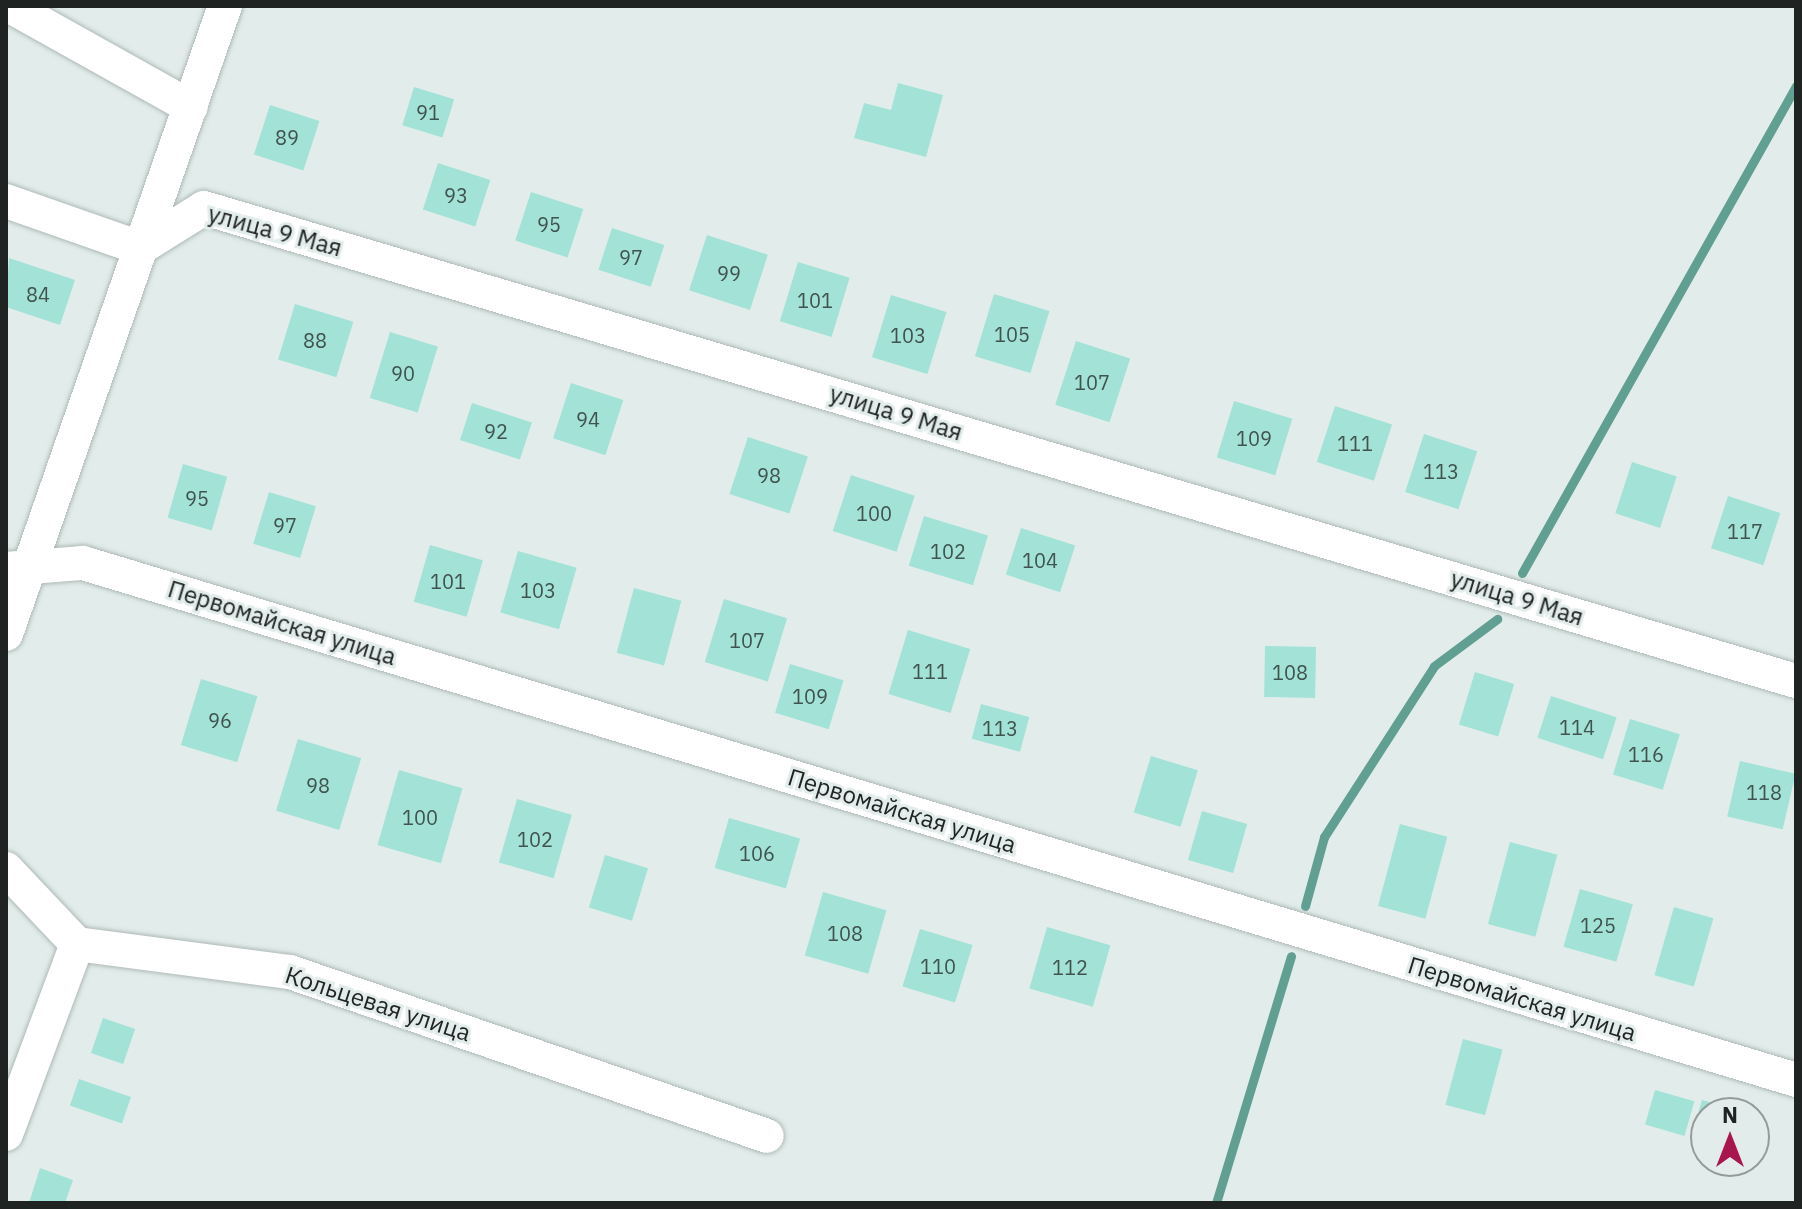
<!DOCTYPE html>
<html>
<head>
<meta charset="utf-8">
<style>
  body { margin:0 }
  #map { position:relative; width:1802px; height:1209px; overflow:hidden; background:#e2edeb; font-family:"IBM Plex Sans",sans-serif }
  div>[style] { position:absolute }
  .stream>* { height:9px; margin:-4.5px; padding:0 4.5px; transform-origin:4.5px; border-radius:4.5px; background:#619f93 }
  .building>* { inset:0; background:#a3e2d6; transform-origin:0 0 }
  .roads { filter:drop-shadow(0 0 2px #aeb9b7) drop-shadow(0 0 2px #aeb9b7) }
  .minor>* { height:34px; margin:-17px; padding:0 17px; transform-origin:17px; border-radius:17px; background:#fff }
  span { translate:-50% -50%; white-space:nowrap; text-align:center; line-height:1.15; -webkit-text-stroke:6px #e2edeb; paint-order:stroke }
  .number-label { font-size:20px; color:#40534f }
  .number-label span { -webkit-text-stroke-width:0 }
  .street-label { font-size:24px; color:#1f2322 }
  .frame { position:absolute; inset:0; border:8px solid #1f2322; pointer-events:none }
  .north { position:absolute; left:1690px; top:1097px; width:80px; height:80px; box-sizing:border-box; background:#e2edeb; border:2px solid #949c9b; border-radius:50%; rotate:0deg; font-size:22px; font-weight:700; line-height:32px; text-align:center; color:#1f2322 }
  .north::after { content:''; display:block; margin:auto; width:28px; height:36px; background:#a8154f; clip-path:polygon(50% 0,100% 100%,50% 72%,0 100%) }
</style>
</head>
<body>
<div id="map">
  <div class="stream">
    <div style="left:1522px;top:573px;width:559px;rotate:-60.64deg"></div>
    <div style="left:1305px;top:906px;width:72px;rotate:-74.6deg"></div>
    <div style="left:1324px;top:837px;width:203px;rotate:-57.2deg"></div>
    <div style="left:1434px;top:666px;width:79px;rotate:-36.7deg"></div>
    <div style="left:1216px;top:1203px;width:258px;rotate:-73.1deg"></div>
  </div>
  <div class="building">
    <div style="clip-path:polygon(898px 83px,943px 95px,926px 157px,854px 138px,864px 103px,891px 110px)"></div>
    <div style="left:414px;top:87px;width:42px;height:40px;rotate:17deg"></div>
    <div style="left:270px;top:105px;width:52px;height:52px;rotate:18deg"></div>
    <div style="left:438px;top:163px;width:55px;height:49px;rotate:18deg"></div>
    <div style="left:531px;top:192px;width:55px;height:51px;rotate:18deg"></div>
    <div style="left:612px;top:228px;width:55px;height:44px;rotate:18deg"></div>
    <div style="left:707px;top:235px;width:64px;height:58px;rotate:18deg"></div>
    <div style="clip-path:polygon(9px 258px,75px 280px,60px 325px,6px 307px)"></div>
    <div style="left:798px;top:262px;width:54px;height:62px;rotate:17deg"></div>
    <div style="left:994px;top:294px;width:58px;height:65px;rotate:17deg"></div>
    <div style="left:891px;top:295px;width:58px;height:65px;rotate:17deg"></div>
    <div style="left:295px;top:304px;width:61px;height:58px;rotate:17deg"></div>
    <div style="left:390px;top:332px;width:50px;height:69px;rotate:17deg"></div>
    <div style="left:1076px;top:341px;width:57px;height:67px;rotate:18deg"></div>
    <div style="left:571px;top:383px;width:55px;height:58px;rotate:18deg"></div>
    <div style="left:1234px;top:401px;width:61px;height:59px;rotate:17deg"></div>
    <div style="left:472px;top:403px;width:63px;height:39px;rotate:18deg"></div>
    <div style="left:1335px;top:406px;width:60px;height:59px;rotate:18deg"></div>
    <div style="left:1424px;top:434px;width:56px;height:61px;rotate:18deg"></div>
    <div style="left:748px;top:437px;width:63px;height:60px;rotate:18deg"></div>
    <div style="left:1632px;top:462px;width:47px;height:54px;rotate:18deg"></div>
    <div style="left:183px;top:464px;width:46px;height:56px;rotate:16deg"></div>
    <div style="left:851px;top:475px;width:67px;height:59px;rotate:18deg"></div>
    <div style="left:269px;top:492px;width:49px;height:54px;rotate:17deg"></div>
    <div style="left:1728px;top:496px;width:55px;height:55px;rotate:18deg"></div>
    <div style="left:924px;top:516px;width:67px;height:52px;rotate:17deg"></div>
    <div style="left:1021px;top:528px;width:57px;height:49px;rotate:18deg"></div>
    <div style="left:430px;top:545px;width:55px;height:59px;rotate:16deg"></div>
    <div style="left:518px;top:551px;width:61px;height:64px;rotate:16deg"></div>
    <div style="left:634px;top:588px;width:49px;height:67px;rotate:15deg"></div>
    <div style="left:724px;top:599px;width:66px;height:66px;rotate:17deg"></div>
    <div style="left:908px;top:630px;width:65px;height:67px;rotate:17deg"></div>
    <div style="left:1265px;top:646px;width:51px;height:51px;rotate:1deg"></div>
    <div style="left:790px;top:664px;width:56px;height:51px;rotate:17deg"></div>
    <div style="left:1475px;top:672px;width:41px;height:55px;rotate:17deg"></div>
    <div style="left:201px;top:679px;width:59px;height:69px;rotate:17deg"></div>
    <div style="left:1551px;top:696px;width:69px;height:44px;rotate:18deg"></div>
    <div style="left:981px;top:704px;width:50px;height:36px;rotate:15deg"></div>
    <div style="left:1630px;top:719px;width:52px;height:58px;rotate:17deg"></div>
    <div style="left:298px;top:739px;width:66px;height:75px;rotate:17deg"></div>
    <div style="left:1151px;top:756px;width:49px;height:59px;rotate:17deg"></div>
    <div style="left:1740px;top:761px;width:57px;height:57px;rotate:13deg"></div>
    <div style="left:399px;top:770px;width:66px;height:78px;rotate:16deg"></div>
    <div style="left:517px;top:799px;width:57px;height:66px;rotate:16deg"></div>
    <div style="left:1202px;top:811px;width:47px;height:51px;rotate:16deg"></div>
    <div style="left:729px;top:818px;width:74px;height:52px;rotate:16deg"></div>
    <div style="left:1400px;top:824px;width:49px;height:85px;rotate:15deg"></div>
    <div style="left:1510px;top:842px;width:49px;height:85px;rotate:15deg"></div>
    <div style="left:605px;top:855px;width:45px;height:55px;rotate:17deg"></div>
    <div style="left:1580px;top:889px;width:55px;height:60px;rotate:16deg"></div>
    <div style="left:823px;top:892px;width:66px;height:66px;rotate:16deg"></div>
    <div style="left:1674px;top:907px;width:41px;height:71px;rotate:16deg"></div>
    <div style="left:1047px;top:927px;width:66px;height:64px;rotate:16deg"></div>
    <div style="left:920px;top:929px;width:55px;height:60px;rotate:17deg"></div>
    <div style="left:103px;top:1018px;width:34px;height:37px;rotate:19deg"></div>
    <div style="left:1463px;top:1039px;width:41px;height:68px;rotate:15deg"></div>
    <div style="left:79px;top:1079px;width:55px;height:28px;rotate:19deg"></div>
    <div style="left:1655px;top:1090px;width:41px;height:36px;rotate:16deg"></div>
    <div style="clip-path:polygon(1702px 1100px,1745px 1112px,1745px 1113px,1706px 1113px,1706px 1142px,1691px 1137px)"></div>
    <div style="clip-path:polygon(40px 1168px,73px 1180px,65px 1203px,29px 1203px)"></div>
  </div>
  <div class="roads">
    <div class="minor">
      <div style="left:10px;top:6px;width:207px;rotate:29.2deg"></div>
      <div style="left:6px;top:201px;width:142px;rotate:19.3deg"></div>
      <div style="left:140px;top:248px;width:75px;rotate:-32deg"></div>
      <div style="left:204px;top:208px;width:1661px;rotate:16.55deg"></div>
      <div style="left:6px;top:569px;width:77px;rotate:-4.5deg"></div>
      <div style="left:83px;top:563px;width:1789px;rotate:16.79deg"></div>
      <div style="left:6px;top:634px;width:665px;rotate:-70.78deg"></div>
      <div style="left:6px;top:869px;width:103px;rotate:46.6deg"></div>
      <div style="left:77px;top:944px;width:215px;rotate:7.5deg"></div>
      <div style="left:290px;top:972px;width:504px;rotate:18.97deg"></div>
      <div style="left:6px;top:1134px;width:203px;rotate:-69.5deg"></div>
    </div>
  </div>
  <div class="number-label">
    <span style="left:428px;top:112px">91</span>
    <span style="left:287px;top:137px">89</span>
    <span style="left:456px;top:195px">93</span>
    <span style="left:549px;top:224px">95</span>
    <span style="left:631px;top:257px">97</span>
    <span style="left:729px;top:273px">99</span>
    <span style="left:38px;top:294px">84</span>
    <span style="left:815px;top:300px">101</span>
    <span style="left:1012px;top:334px">105</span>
    <span style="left:908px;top:335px">103</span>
    <span style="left:315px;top:340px">88</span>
    <span style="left:403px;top:373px">90</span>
    <span style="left:1092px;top:382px">107</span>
    <span style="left:588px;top:419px">94</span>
    <span style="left:496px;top:431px">92</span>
    <span style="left:1254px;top:438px">109</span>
    <span style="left:1355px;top:443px">111</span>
    <span style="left:1441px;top:471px">113</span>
    <span style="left:769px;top:475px">98</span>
    <span style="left:197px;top:498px">95</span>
    <span style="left:874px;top:513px">100</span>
    <span style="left:285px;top:525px">97</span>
    <span style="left:1745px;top:531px">117</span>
    <span style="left:948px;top:551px">102</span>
    <span style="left:1040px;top:560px">104</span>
    <span style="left:448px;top:581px">101</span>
    <span style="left:538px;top:590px">103</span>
    <span style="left:747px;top:640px">107</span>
    <span style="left:930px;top:671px">111</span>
    <span style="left:1290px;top:672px">108</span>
    <span style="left:810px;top:696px">109</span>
    <span style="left:220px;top:720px">96</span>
    <span style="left:1577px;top:727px">114</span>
    <span style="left:1000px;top:728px">113</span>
    <span style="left:1646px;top:754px">116</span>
    <span style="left:318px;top:785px">98</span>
    <span style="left:1764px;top:792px">118</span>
    <span style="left:420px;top:817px">100</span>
    <span style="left:535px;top:839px">102</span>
    <span style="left:757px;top:853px">106</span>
    <span style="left:1598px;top:925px">125</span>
    <span style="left:845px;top:933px">108</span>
    <span style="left:938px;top:966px">110</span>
    <span style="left:1070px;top:967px">112</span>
  </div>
  <div class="street-label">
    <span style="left:275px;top:231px;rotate:15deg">улица 9 Мая</span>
    <span style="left:896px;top:413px;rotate:17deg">улица 9 Мая</span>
    <span style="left:1517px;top:598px;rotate:17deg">улица 9 Мая</span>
    <span style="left:282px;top:623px;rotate:17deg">Первомайская улица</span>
    <span style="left:902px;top:811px;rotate:17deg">Первомайская улица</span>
    <span style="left:1522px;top:999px;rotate:17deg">Первомайская улица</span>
    <span style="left:378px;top:1004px;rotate:18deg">Кольцевая улица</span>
  </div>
  <div class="frame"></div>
  <div class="north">N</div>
</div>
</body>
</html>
